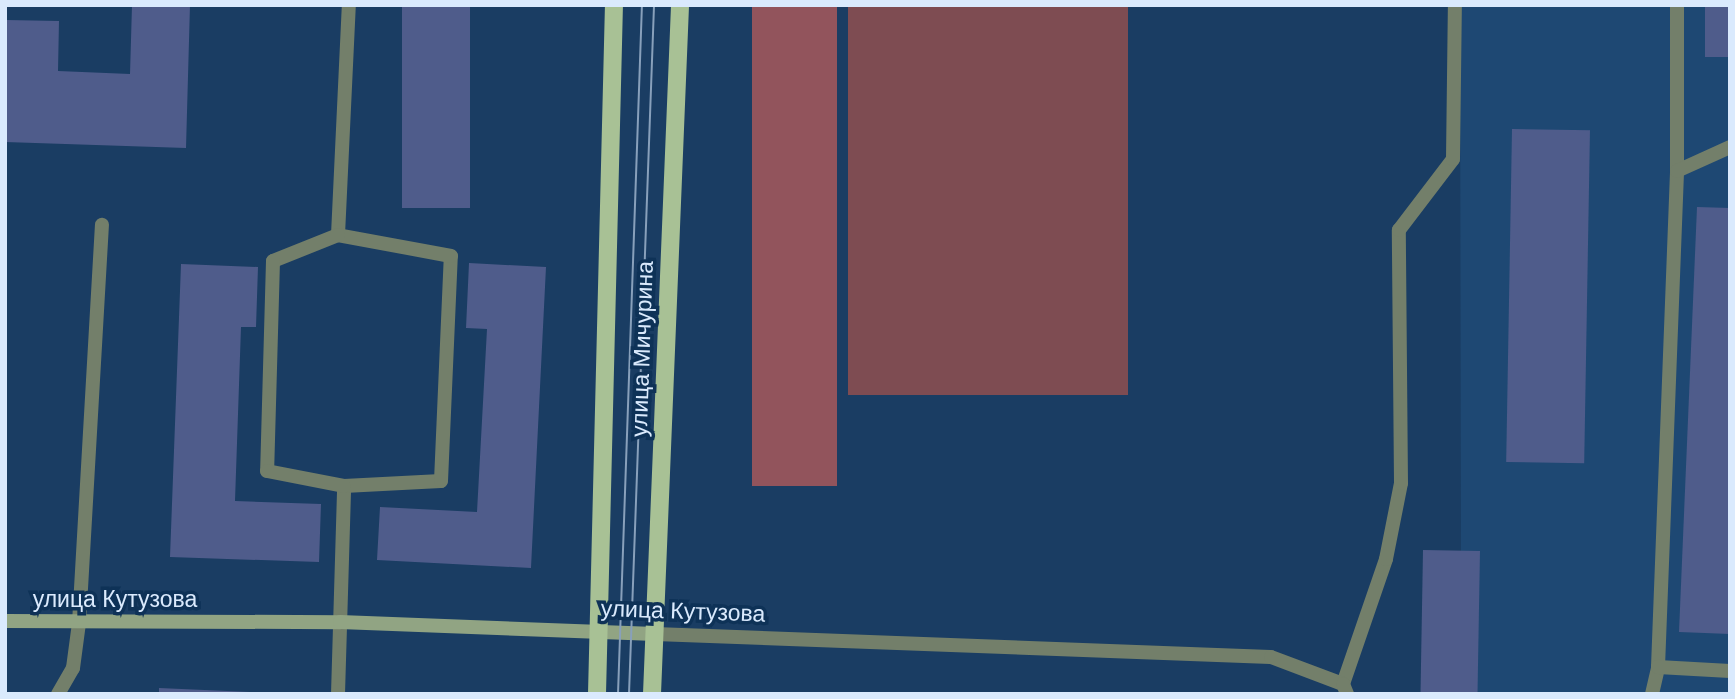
<!DOCTYPE html>
<html>
<head>
<meta charset="utf-8">
<style>
  body { margin:0 }
  #map { position:relative; width:1735px; height:699px; overflow:hidden; background:#1a3d63; font-family:Arial,sans-serif }
  div>[style] { position:absolute }
  .built>* { inset:0; background:#1e4873 }
  .green>* { inset:0; background:#7e4c52; transform-origin:0 0 }
  .forest>* { inset:0; background:#92545c; transform-origin:0 0 }
  .building>* { inset:0; background:#4f5c8b; transform-origin:0 0 }
  .lane>* { height:14px; margin:-7px; padding:0 7px; transform-origin:7px; border-radius:7px; background:#737f6a }
  .street>* { height:14px; margin:-7px; padding:0 7px; transform-origin:7px; border-radius:7px; background:#737f6a }
  .secondary>* { height:14px; margin:-7px; padding:0 7px; transform-origin:7px; border-radius:7px; background:#91a483 }
  .primary>* { height:18px; margin:-9px; padding:0 9px; transform-origin:9px; border-radius:9px; background:#a8c195 }
  .tram>* { height:2px; margin:-1px; padding:0 1px; transform-origin:1px; border-radius:1px; background:#88a0bb }
  span { translate:-50% -50%; white-space:nowrap; text-align:center; line-height:1.15; -webkit-text-stroke:7px #0e3257; paint-order:stroke }
  .street-label { font-size:23px; color:#daeafd }
  .frame { position:absolute; inset:0; border:7px solid #daeafd; pointer-events:none }
</style>
</head>
<body>
<div id="map">
  <div class="built">
    <div style="clip-path:polygon(1460px 5px,1730px 5px,1730px 694px,1454px 694px,1461px 551px)"></div>
  </div>
  <div class="green">
    <div style="left:848px;top:5px;width:280px;height:390px"></div>
  </div>
  <div class="forest">
    <div style="left:752px;top:5px;width:85px;height:481px"></div>
  </div>
  <div class="building">
    <div style="clip-path:polygon(132px 5px,190px 5px,186px 148px,5px 142px,6px 20px,59px 21px,58px 71px,130px 74px)"></div>
    <div style="left:402px;top:5px;width:68px;height:203px"></div>
    <div style="left:1705px;top:5px;width:25px;height:52px"></div>
    <div style="left:1512px;top:129px;width:78px;height:333px;rotate:1deg"></div>
    <div style="clip-path:polygon(1697px 207px,1730px 208px,1730px 634px,1679px 632px)"></div>
    <div style="clip-path:polygon(469px 263px,546px 267px,531px 568px,377px 560px,380px 507px,477px 512px,487px 329px,466px 328px)"></div>
    <div style="clip-path:polygon(181px 264px,258px 267px,256px 327px,241px 327px,235px 501px,321px 504px,319px 562px,170px 557px)"></div>
    <div style="left:1423px;top:550px;width:57px;height:144px;rotate:1deg"></div>
    <div style="clip-path:polygon(159px 688px,250px 692px,250px 694px,159px 694px)"></div>
  </div>
  <div class="lane">
    <div style="left:1677px;top:171px;width:166px;rotate:-90deg"></div>
    <div style="left:338px;top:235px;width:230px;rotate:-87.3deg"></div>
    <div style="left:1658px;top:667px;width:496px;rotate:-87.8deg"></div>
    <div style="left:1677px;top:171px;width:58px;rotate:-24.4deg"></div>
    <div style="left:1343px;top:684px;width:132px;rotate:-71deg"></div>
    <div style="left:1386px;top:559px;width:77px;rotate:-78.8deg"></div>
    <div style="left:1401px;top:483px;width:253px;rotate:-90.5deg"></div>
    <div style="left:1399px;top:230px;width:89px;rotate:-52.7deg"></div>
    <div style="left:1453px;top:159px;width:154px;rotate:-89.3deg"></div>
    <div style="left:58px;top:694px;width:30px;rotate:-60deg"></div>
    <div style="left:73px;top:668px;width:45px;rotate:-82.4deg"></div>
    <div style="left:79px;top:623px;width:399px;rotate:-86.7deg"></div>
    <div style="left:338px;top:694px;width:208px;rotate:-88.3deg"></div>
    <div style="left:344px;top:486px;width:97px;rotate:-3deg"></div>
    <div style="left:441px;top:481px;width:225px;rotate:-87.5deg"></div>
    <div style="left:451px;top:256px;width:115px;rotate:-169.5deg"></div>
    <div style="left:338px;top:235px;width:70px;rotate:158.2deg"></div>
    <div style="left:273px;top:261px;width:210px;rotate:91.6deg"></div>
    <div style="left:267px;top:471px;width:78px;rotate:11deg"></div>
  </div>
  <div class="street">
    <div style="left:655px;top:634px;width:616px;rotate:2.14deg"></div>
    <div style="left:1271px;top:657px;width:77px;rotate:20.6deg"></div>
    <div style="left:1343px;top:684px;width:11px;rotate:68deg"></div>
    <div style="left:1652px;top:694px;width:28px;rotate:-77deg"></div>
    <div style="left:1658px;top:667px;width:72px;rotate:3.2deg"></div>
  </div>
  <div class="secondary">
    <div style="left:5px;top:621px;width:335px;rotate:0.2deg"></div>
    <div style="left:340px;top:622px;width:315px;rotate:2.2deg"></div>
  </div>
  <div class="primary">
    <div style="left:597px;top:694px;width:689px;rotate:-88.59deg"></div>
    <div style="left:652px;top:694px;width:690px;rotate:-87.67deg"></div>
  </div>
  <div class="tram">
    <div style="left:618px;top:694px;width:689px;rotate:-88.01deg"></div>
    <div style="left:629px;top:694px;width:689px;rotate:-87.92deg"></div>
  </div>
  <div class="street-label">
    <span style="left:642px;top:349px;rotate:-88deg">улица Мичурина</span>
    <span style="left:115px;top:599px">улица Кутузова</span>
    <span style="left:683px;top:611px;rotate:2deg">улица Кутузова</span>
  </div>
  <div class="frame"></div>
</div>
</body>
</html>
